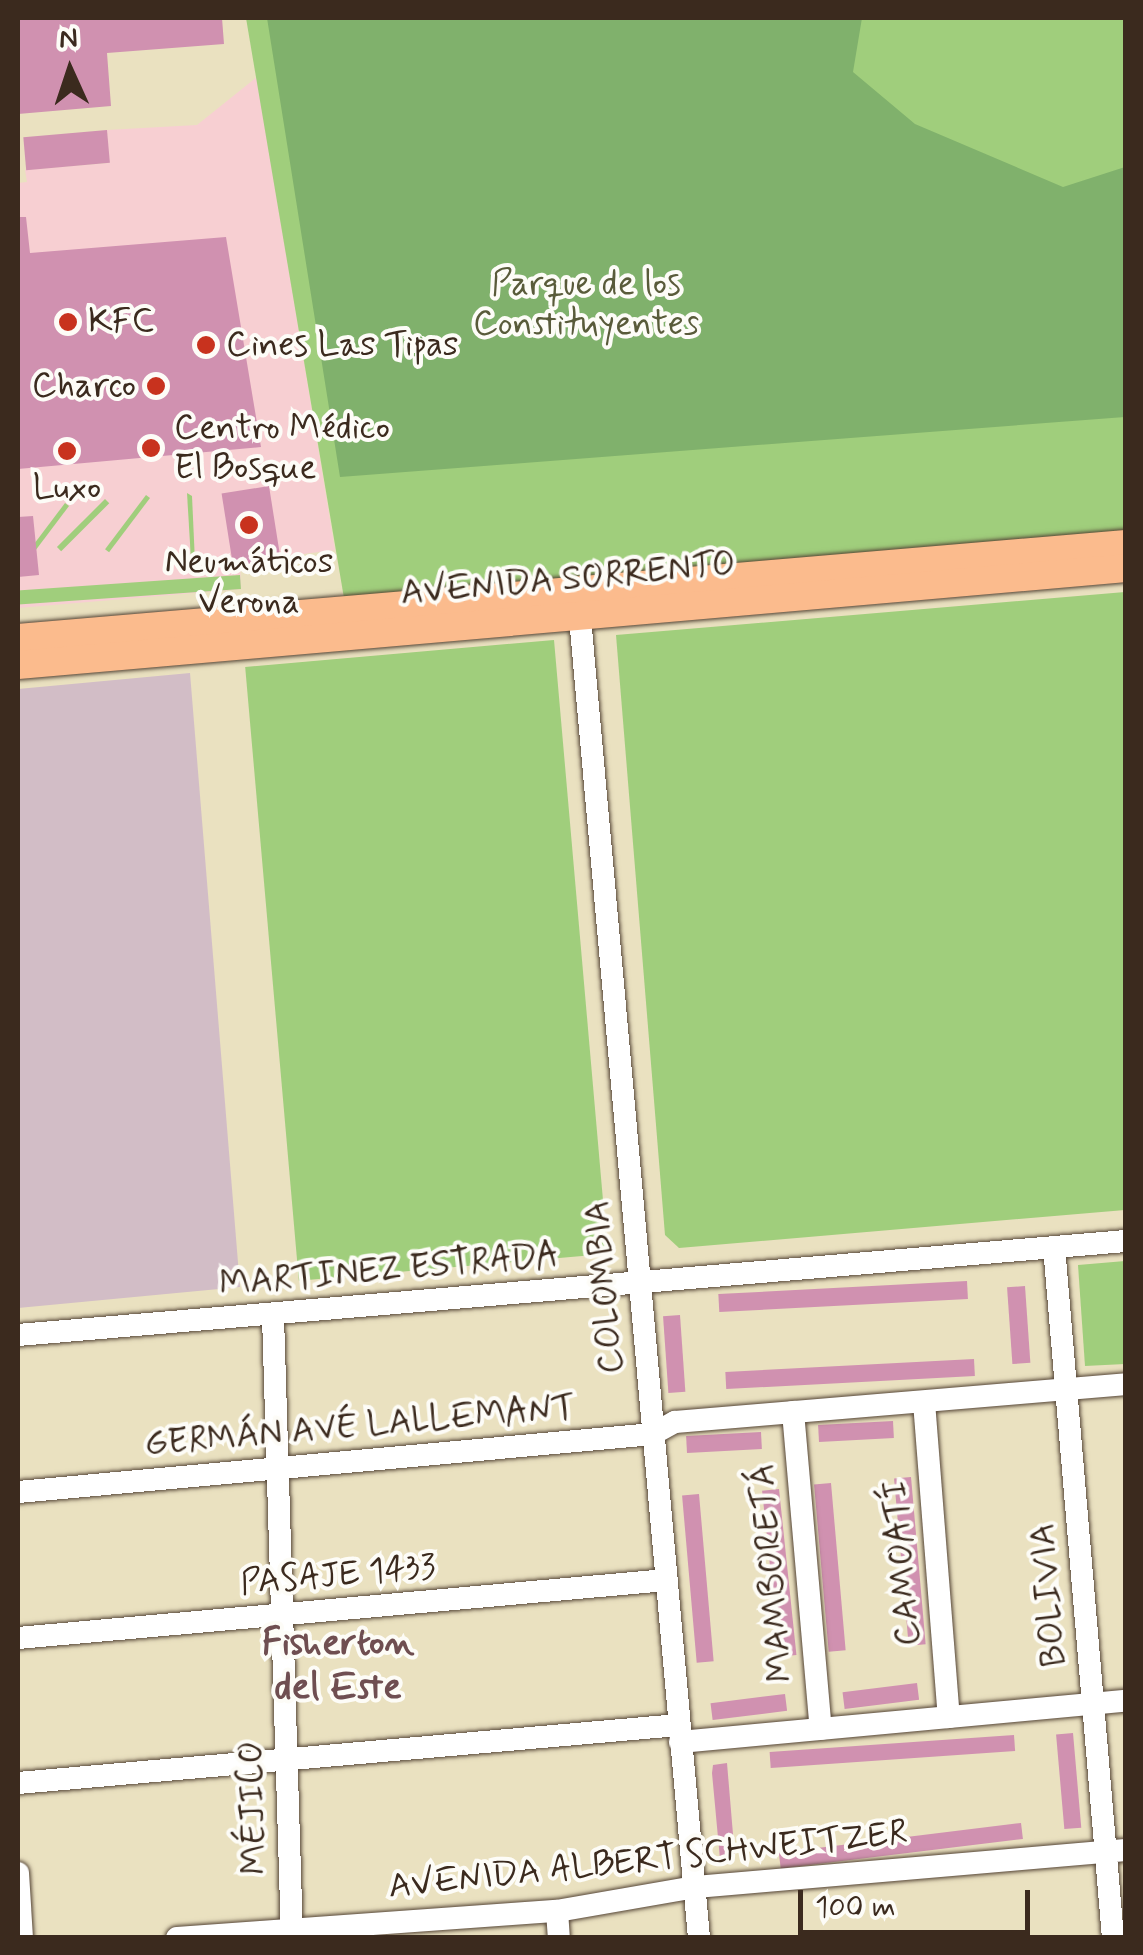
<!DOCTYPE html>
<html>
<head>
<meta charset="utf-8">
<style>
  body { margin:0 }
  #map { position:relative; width:1143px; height:1955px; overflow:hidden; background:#eae1c0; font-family:Mynerve,sans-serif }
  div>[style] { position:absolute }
  .built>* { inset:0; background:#f7cfd2 }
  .industrial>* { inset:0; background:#d2bdc6 }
  .green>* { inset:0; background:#a0ce7c; transform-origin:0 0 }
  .forest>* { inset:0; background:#80b16c }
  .building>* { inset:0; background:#d091b0; transform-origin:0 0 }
  .roads { filter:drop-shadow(0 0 2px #554536) drop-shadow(0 0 2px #554536) }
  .minor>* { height:22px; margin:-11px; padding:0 11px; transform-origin:11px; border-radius:11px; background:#fff }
  .major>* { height:28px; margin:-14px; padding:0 14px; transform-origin:14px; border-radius:14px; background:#fbbb8d }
  .dots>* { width:28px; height:28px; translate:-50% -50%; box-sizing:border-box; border:5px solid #fdfcf7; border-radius:50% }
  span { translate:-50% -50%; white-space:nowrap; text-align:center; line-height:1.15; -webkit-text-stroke:8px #fdfcf7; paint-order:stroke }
  .park-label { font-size:35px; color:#595b3a }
  .poi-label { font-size:35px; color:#3b2a1e }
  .left { translate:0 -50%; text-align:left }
  .right { translate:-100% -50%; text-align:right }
  .street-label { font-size:35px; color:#3b2a1e }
  .neighbourhood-label { font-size:38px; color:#6f4e51; font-weight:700 }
  .frame { position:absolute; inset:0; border:20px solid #3b2a1e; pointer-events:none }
  .north { position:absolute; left:20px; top:20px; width:100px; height:100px; -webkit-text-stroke:8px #fdfcf7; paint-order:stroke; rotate:357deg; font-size:28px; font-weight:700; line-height:40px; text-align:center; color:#3b2a1e }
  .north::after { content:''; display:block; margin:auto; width:35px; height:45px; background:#3b2a1e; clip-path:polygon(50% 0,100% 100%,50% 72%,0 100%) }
  .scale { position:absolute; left:798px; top:1890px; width:232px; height:45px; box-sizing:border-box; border:5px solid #3b2a1e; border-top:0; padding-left:12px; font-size:30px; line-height:35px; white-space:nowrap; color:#3b2a1e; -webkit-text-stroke:8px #fdfcf7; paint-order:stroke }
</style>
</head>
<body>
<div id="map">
  <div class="built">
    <div style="clip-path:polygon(257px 77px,335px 550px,240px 562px,241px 589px,18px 608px,18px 183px,27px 182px,25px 170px,109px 163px,107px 130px,197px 125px)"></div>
  </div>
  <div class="industrial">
    <div style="clip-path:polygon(190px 673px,240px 1287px,18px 1308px,18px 689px)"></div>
  </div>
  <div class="green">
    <div style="clip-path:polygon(246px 18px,1125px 18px,1125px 544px,346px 610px)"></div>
    <div style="clip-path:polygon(187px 493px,192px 496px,195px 562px,191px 560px)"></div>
    <div style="left:146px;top:495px;width:5px;height:68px;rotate:37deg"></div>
    <div style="left:105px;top:499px;width:6px;height:68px;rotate:45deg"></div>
    <div style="left:65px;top:503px;width:5px;height:68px;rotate:37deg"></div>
    <div style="left:240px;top:575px;width:14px;height:223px;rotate:86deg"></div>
    <div style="clip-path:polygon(1125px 592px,1125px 1210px,679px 1248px,665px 1235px,616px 635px)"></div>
    <div style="left:554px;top:640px;width:616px;height:310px;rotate:85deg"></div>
    <div style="clip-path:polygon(1125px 1261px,1125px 1364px,1085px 1366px,1078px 1265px)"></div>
  </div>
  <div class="forest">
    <div style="clip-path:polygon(267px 18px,862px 18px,853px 72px,915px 124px,1063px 187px,1125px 167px,1125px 417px,340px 477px)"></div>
  </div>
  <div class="building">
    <div style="clip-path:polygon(18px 18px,222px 18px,224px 44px,107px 53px,111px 106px,18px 114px)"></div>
    <div style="left:107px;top:130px;width:33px;height:84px;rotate:85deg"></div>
    <div style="clip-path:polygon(18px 217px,26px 217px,30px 253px,226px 237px,261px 447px,18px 469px)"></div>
    <div style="left:269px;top:486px;width:74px;height:48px;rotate:81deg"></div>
    <div style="clip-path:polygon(33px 516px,39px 575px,18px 577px,18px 517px)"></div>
    <div style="left:967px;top:1281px;width:18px;height:249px;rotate:87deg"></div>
    <div style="left:1025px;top:1286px;width:77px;height:18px;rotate:86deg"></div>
    <div style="left:680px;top:1315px;width:77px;height:17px;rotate:86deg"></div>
    <div style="left:974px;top:1359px;width:17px;height:249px;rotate:87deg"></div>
    <div style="left:893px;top:1421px;width:17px;height:75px;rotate:87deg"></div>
    <div style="left:761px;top:1432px;width:17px;height:75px;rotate:87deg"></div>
    <div style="left:911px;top:1477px;width:168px;height:17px;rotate:85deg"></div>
    <div style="left:831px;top:1483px;width:168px;height:17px;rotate:85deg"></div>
    <div style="left:779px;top:1489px;width:167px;height:17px;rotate:84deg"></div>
    <div style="left:699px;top:1494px;width:168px;height:17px;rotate:85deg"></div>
    <div style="left:917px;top:1683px;width:17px;height:75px;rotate:83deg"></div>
    <div style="left:785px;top:1694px;width:17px;height:75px;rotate:83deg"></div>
    <div style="left:1073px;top:1733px;width:95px;height:17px;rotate:85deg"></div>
    <div style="left:1014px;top:1735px;width:16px;height:245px;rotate:86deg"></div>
    <div style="clip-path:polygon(727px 1763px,735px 1858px,720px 1859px,712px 1773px,713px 1765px)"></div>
    <div style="left:1021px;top:1823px;width:16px;height:244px;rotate:83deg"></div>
  </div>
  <div class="roads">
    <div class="minor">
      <div style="left:581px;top:629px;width:1314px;rotate:84.85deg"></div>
      <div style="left:1054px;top:1247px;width:694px;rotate:85.12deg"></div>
      <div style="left:273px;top:1316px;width:622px;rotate:88.25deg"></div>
      <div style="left:18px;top:1335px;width:1112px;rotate:-4.85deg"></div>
      <div style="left:924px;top:1402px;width:316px;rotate:85.5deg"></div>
      <div style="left:793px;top:1412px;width:318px;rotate:85deg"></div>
      <div style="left:18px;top:1492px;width:638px;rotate:-5.22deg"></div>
      <div style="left:653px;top:1434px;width:25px;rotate:-29deg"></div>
      <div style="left:675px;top:1422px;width:453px;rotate:-4.8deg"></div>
      <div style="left:18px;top:1638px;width:651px;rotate:-5.11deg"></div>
      <div style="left:680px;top:1742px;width:448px;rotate:-5.3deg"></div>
      <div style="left:18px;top:1783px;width:663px;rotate:-5.02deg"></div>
      <div style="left:18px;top:1873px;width:65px;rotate:86.5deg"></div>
      <div style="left:557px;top:1911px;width:27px;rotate:86deg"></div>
      <div style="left:177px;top:1938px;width:381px;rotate:-4.1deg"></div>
      <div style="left:557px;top:1911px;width:140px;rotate:-9.9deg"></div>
      <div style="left:695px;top:1887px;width:433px;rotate:-4.9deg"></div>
    </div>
    <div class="major">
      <div style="left:18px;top:638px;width:1112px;rotate:-4.85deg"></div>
      <div style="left:18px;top:665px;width:1112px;rotate:-5deg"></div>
    </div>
  </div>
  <div class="dots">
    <div style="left:68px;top:322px;background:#c8321e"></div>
    <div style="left:206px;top:345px;background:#c8321e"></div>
    <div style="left:156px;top:386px;background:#c8321e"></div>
    <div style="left:151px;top:448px;background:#c8321e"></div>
    <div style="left:67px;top:451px;background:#c8321e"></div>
    <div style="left:249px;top:525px;background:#c8321e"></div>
  </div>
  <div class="park-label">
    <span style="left:586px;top:304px">Parque de los<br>Constituyentes</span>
  </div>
  <div class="poi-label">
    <span class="left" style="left:88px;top:322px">KFC</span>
    <span class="left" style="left:226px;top:345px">Cines Las Tipas</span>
    <span class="right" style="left:136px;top:386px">Charco</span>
    <span class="left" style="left:174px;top:448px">Centro Médico<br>El Bosque</span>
    <span style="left:67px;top:488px">Luxo</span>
    <span style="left:249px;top:582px">Neumáticos<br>Verona</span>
  </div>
  <div class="street-label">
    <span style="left:568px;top:579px;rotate:-5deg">AVENIDA SORRENTO</span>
    <span style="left:389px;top:1270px;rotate:-5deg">MARTINEZ ESTRADA</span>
    <span style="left:605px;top:1287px;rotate:-95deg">COLOMBIA</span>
    <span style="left:360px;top:1426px;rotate:-5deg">GERMÁN AVÉ LALLEMANT</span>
    <span style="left:902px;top:1563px;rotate:-95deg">CAMOATÍ</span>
    <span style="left:772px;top:1573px;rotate:-95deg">MAMBORETÁ</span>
    <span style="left:338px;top:1575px;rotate:-5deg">PASAJE 1433</span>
    <span style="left:1049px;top:1595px;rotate:-95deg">BOLIVIA</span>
    <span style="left:253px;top:1808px;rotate:-92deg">MÉJICO</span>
    <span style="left:648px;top:1860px;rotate:-6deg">AVENIDA ALBERT SCHWEITZER</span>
  </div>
  <div class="neighbourhood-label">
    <span style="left:338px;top:1666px">Fisherton<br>del Este</span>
  </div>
  <div class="frame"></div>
  <div class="north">N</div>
  <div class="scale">100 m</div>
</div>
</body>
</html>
